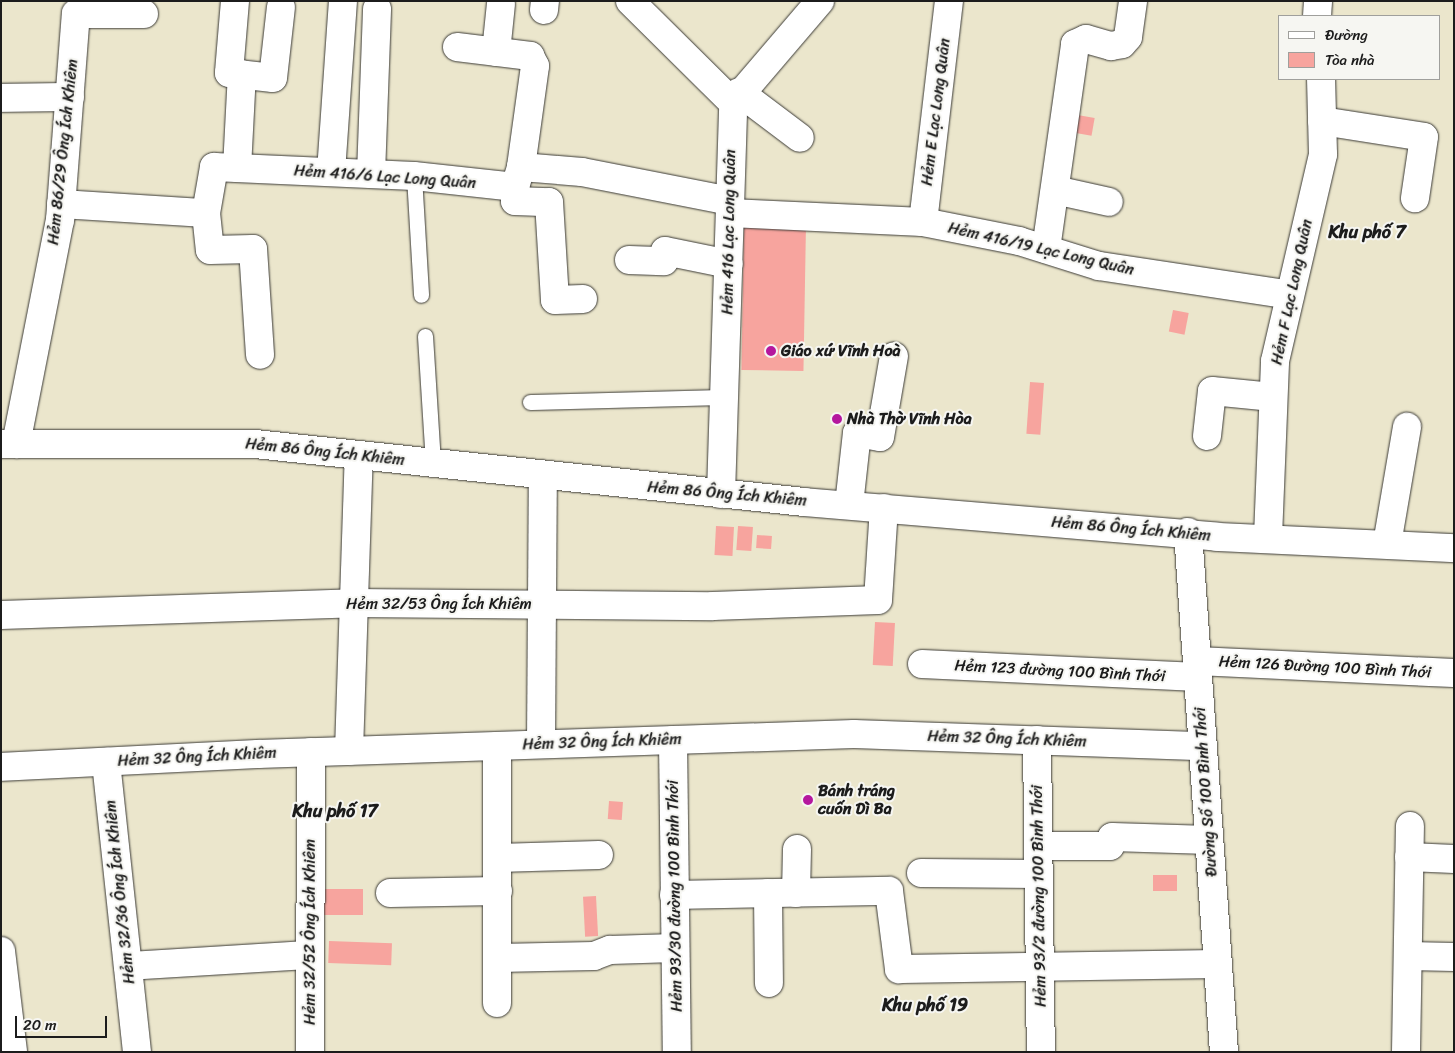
<!DOCTYPE html>
<html>
<head>
<meta charset="utf-8">
<style>
  body { margin:0 }
  #map { position:relative; width:1455px; height:1053px; overflow:hidden; background:#ebe6cc; font-family:Sriracha,sans-serif }
  div>[style] { position:absolute }
  .building>* { inset:0; background:#f7a49e; transform-origin:0 0 }
  .roads { filter:drop-shadow(0 0 1px #3b3a36) drop-shadow(0 0 1px #3b3a36) }
  .lane>* { height:15px; margin:-7.5px; padding:0 7.5px; transform-origin:7.5px; border-radius:7.5px; background:#fff }
  .street>* { height:28px; margin:-14px; padding:0 14px; transform-origin:14px; border-radius:14px; background:#fff }
  .dots>* { width:14px; height:14px; translate:-50% -50%; box-sizing:border-box; border:2px solid #f6f6f2; border-radius:50% }
  span { translate:-50% -50%; white-space:nowrap; text-align:center; line-height:1.15; -webkit-text-stroke:4px #f6f6f2; paint-order:stroke }
  .street-label { font-size:16px; color:#1c1c1c }
  .poi-label { font-size:16px; color:#1c1c1c; font-weight:700 }
  .left { translate:0 -50%; text-align:left }
  .neighbourhood-label { font-size:18px; color:#1c1c1c; font-weight:700 }
  .frame { position:absolute; inset:0; border:2px solid #1c1c1c; pointer-events:none }
  .legend { position:absolute; left:1278px; top:15px; width:162px; height:65px; box-sizing:border-box; background:#f6f6f2; border:1px solid #9f9f9c; margin:0; padding:6px 9px; list-style:none; font-size:15px; color:#1c1c1c }
  .legend li { display:flex; align-items:center; gap:10px; height:25px }
  .legend b { width:25px; border:1px solid #9f9f9c }
  .scale { position:absolute; left:15px; top:1016px; width:92px; height:22px; box-sizing:border-box; border:2px solid #1c1c1c; border-top:0; padding-left:6px; font-size:15px; line-height:18px; white-space:nowrap; color:#1c1c1c; -webkit-text-stroke:4px #f6f6f2; paint-order:stroke }
</style>
</head>
<body>
<div id="map">
  <div class="building">
    <div style="left:1072px;top:114px;width:23px;height:18px;rotate:10deg"></div>
    <div style="left:744px;top:224px;width:62px;height:146px;rotate:1deg"></div>
    <div style="left:1173px;top:310px;width:16px;height:22px;rotate:11deg"></div>
    <div style="left:1030px;top:382px;width:14px;height:52px;rotate:4deg"></div>
    <div style="left:716px;top:526px;width:18px;height:29px;rotate:3deg"></div>
    <div style="left:738px;top:526px;width:15px;height:24px;rotate:4deg"></div>
    <div style="left:757px;top:535px;width:15px;height:13px;rotate:4deg"></div>
    <div style="left:875px;top:622px;width:20px;height:43px;rotate:3deg"></div>
    <div style="left:609px;top:801px;width:14px;height:18px;rotate:4deg"></div>
    <div style="left:1153px;top:875px;width:24px;height:16px"></div>
    <div style="left:313px;top:889px;width:50px;height:26px"></div>
    <div style="left:596px;top:896px;width:40px;height:13px;rotate:87deg"></div>
    <div style="left:329px;top:941px;width:63px;height:22px;rotate:2deg"></div>
  </div>
  <div class="roads">
    <div class="lane">
      <div style="left:414px;top:176px;width:119px;rotate:86.6deg"></div>
      <div style="left:425px;top:336px;width:127px;rotate:86.4deg"></div>
      <div style="left:530px;top:402px;width:194px;rotate:-1.5deg"></div>
    </div>
    <div class="street">
      <div style="left:235px;top:1px;width:72px;rotate:94.8deg"></div>
      <div style="left:229px;top:73px;width:44px;rotate:6.5deg"></div>
      <div style="left:273px;top:78px;width:71px;rotate:-83.6deg"></div>
      <div style="left:630px;top:1px;width:145px;rotate:44.7deg"></div>
      <div style="left:544px;top:10px;width:9px;rotate:-84deg"></div>
      <div style="left:1317px;top:16px;width:15px;rotate:-86deg"></div>
      <div style="left:457px;top:47px;width:74px;rotate:7deg"></div>
      <div style="left:530px;top:56px;width:11px;rotate:63deg"></div>
      <div style="left:535px;top:66px;width:102px;rotate:97.9deg"></div>
      <div style="left:496px;top:52px;width:48px;rotate:-84.1deg"></div>
      <div style="left:739px;top:92px;width:76px;rotate:37deg"></div>
      <div style="left:1px;top:98px;width:69px;rotate:-0.8deg"></div>
      <div style="left:1322px;top:121px;width:103px;rotate:8.9deg"></div>
      <div style="left:1424px;top:137px;width:62px;rotate:98.4deg"></div>
      <div style="left:237px;top:168px;width:94px;rotate:-87deg"></div>
      <div style="left:331px;top:172px;width:171px;rotate:-86deg"></div>
      <div style="left:371px;top:174px;width:165px;rotate:-87.9deg"></div>
      <div style="left:515px;top:187px;width:14px;rotate:90deg"></div>
      <div style="left:515px;top:201px;width:34px;rotate:2deg"></div>
      <div style="left:549px;top:202px;width:98px;rotate:86.5deg"></div>
      <div style="left:555px;top:300px;width:28px;rotate:-2deg"></div>
      <div style="left:1055px;top:190px;width:55px;rotate:12.5deg"></div>
      <div style="left:61px;top:204px;width:145px;rotate:3.6deg"></div>
      <div style="left:206px;top:213px;width:47px;rotate:-80.1deg"></div>
      <div style="left:214px;top:167px;width:200px;rotate:2.6deg"></div>
      <div style="left:414px;top:176px;width:102px;rotate:6.2deg"></div>
      <div style="left:515px;top:187px;width:21px;rotate:-73deg"></div>
      <div style="left:521px;top:167px;width:61px;rotate:4.7deg"></div>
      <div style="left:582px;top:172px;width:151px;rotate:11.1deg"></div>
      <div style="left:206px;top:213px;width:37px;rotate:84deg"></div>
      <div style="left:210px;top:250px;width:43px;rotate:-1.3deg"></div>
      <div style="left:253px;top:249px;width:106px;rotate:86.2deg"></div>
      <div style="left:730px;top:213px;width:193px;rotate:2.7deg"></div>
      <div style="left:923px;top:222px;width:98px;rotate:11.2deg"></div>
      <div style="left:1019px;top:241px;width:84px;rotate:17.4deg"></div>
      <div style="left:1099px;top:266px;width:193px;rotate:8.6deg"></div>
      <div style="left:923px;top:222px;width:223px;rotate:-83.3deg"></div>
      <div style="left:1046px;top:249px;width:207px;rotate:-81.9deg"></div>
      <div style="left:1075px;top:44px;width:12px;rotate:-24deg"></div>
      <div style="left:1086px;top:39px;width:26px;rotate:16deg"></div>
      <div style="left:1111px;top:46px;width:11px;rotate:-10deg"></div>
      <div style="left:1122px;top:44px;width:9px;rotate:-49deg"></div>
      <div style="left:1128px;top:37px;width:36px;rotate:-82deg"></div>
      <div style="left:629px;top:260px;width:35px;rotate:2deg"></div>
      <div style="left:664px;top:261px;width:10px;rotate:-84deg"></div>
      <div style="left:665px;top:251px;width:65px;rotate:11.5deg"></div>
      <div style="left:1207px;top:436px;width:45px;rotate:-83.7deg"></div>
      <div style="left:1212px;top:391px;width:61px;rotate:5.6deg"></div>
      <div style="left:1px;top:444px;width:254px"></div>
      <div style="left:255px;top:444px;width:552px;rotate:6.03deg"></div>
      <div style="left:804px;top:502px;width:414px;rotate:4.8deg"></div>
      <div style="left:1217px;top:537px;width:237px;rotate:2.7deg"></div>
      <div style="left:16px;top:444px;width:228px;rotate:-78.9deg"></div>
      <div style="left:60px;top:220px;width:207px;rotate:-85.6deg"></div>
      <div style="left:76px;top:14px;width:68px"></div>
      <div style="left:721px;top:494px;width:391px;rotate:-88.2deg"></div>
      <div style="left:733px;top:103px;width:134px;rotate:-49.5deg"></div>
      <div style="left:849px;top:505px;width:72px;rotate:-83.7deg"></div>
      <div style="left:857px;top:433px;width:23px;rotate:10deg"></div>
      <div style="left:880px;top:437px;width:82px;rotate:-80.2deg"></div>
      <div style="left:1188px;top:532px;width:521px;rotate:86.04deg"></div>
      <div style="left:1268px;top:537px;width:176px;rotate:-87.7deg"></div>
      <div style="left:1275px;top:361px;width:212px;rotate:-76.9deg"></div>
      <div style="left:1323px;top:154px;width:75px;rotate:-91.5deg"></div>
      <div style="left:1387px;top:544px;width:119px;rotate:-80.3deg"></div>
      <div style="left:1px;top:615px;width:353px;rotate:-1.9deg"></div>
      <div style="left:354px;top:603px;width:359px;rotate:0.5deg"></div>
      <div style="left:713px;top:606px;width:165px;rotate:-2.1deg"></div>
      <div style="left:878px;top:600px;width:92px;rotate:-86.3deg"></div>
      <div style="left:1197px;top:661px;width:257px;rotate:2.7deg"></div>
      <div style="left:922px;top:664px;width:276px;rotate:2.7deg"></div>
      <div style="left:673px;top:740px;width:312px;rotate:89.3deg"></div>
      <div style="left:1037px;top:740px;width:312px;rotate:89.3deg"></div>
      <div style="left:541px;top:744px;width:269px;rotate:-89.6deg"></div>
      <div style="left:497px;top:746px;width:257px;rotate:90deg"></div>
      <div style="left:349px;top:751px;width:296px;rotate:-88.1deg"></div>
      <div style="left:106px;top:762px;width:292px;rotate:83.9deg"></div>
      <div style="left:1px;top:767px;width:257px;rotate:-2.9deg"></div>
      <div style="left:258px;top:754px;width:596px;rotate:-1.92deg"></div>
      <div style="left:854px;top:734px;width:349px;rotate:2deg"></div>
      <div style="left:1038px;top:846px;width:72px"></div>
      <div style="left:1110px;top:846px;width:9px;rotate:-77deg"></div>
      <div style="left:1112px;top:837px;width:97px;rotate:1.8deg"></div>
      <div style="left:1409px;top:857px;width:45px;rotate:2.5deg"></div>
      <div style="left:498px;top:858px;width:101px;rotate:-1.7deg"></div>
      <div style="left:921px;top:873px;width:117px;rotate:0.5deg"></div>
      <div style="left:390px;top:893px;width:108px;rotate:-1.1deg"></div>
      <div style="left:768px;top:893px;width:90px;rotate:89.4deg"></div>
      <div style="left:796px;top:893px;width:44px;rotate:-88.7deg"></div>
      <div style="left:674px;top:895px;width:215px;rotate:-1.1deg"></div>
      <div style="left:889px;top:891px;width:79px;rotate:82.7deg"></div>
      <div style="left:899px;top:969px;width:319px;rotate:-0.9deg"></div>
      <div style="left:1px;top:951px;width:102px;rotate:83.2deg"></div>
      <div style="left:1408px;top:956px;width:46px;rotate:1.2deg"></div>
      <div style="left:498px;top:958px;width:96px;rotate:-1.2deg"></div>
      <div style="left:594px;top:956px;width:17px;rotate:-21deg"></div>
      <div style="left:610px;top:950px;width:65px;rotate:-1.8deg"></div>
      <div style="left:128px;top:966px;width:182px;rotate:-3.5deg"></div>
      <div style="left:310px;top:1052px;width:300px;rotate:-89.8deg"></div>
      <div style="left:1406px;top:1052px;width:226px;rotate:-89deg"></div>
    </div>
  </div>
  <div class="dots">
    <div style="left:771px;top:351px;background:#b5179e"></div>
    <div style="left:837px;top:419px;background:#b5179e"></div>
    <div style="left:808px;top:800px;background:#b5179e"></div>
  </div>
  <div class="street-label">
    <span style="left:936px;top:112px;rotate:-83deg">Hẻm E Lạc Long Quân</span>
    <span style="left:63px;top:152px;rotate:-84deg">Hẻm 86/29 Ông Ích Khiêm</span>
    <span style="left:385px;top:177px;rotate:4deg">Hẻm 416/6 Lạc Long Quân</span>
    <span style="left:729px;top:232px;rotate:-89deg">Hẻm 416 Lạc Long Quân</span>
    <span style="left:1041px;top:249px;rotate:13deg">Hẻm 416/19 Lạc Long Quân</span>
    <span style="left:1292px;top:292px;rotate:-78deg">Hẻm F Lạc Long Quân</span>
    <span style="left:325px;top:452px;rotate:6deg">Hẻm 86 Ông Ích Khiêm</span>
    <span style="left:727px;top:494px;rotate:5deg">Hẻm 86 Ông Ích Khiêm</span>
    <span style="left:1131px;top:529px;rotate:5deg">Hẻm 86 Ông Ích Khiêm</span>
    <span style="left:439px;top:604px">Hẻm 32/53 Ông Ích Khiêm</span>
    <span style="left:1325px;top:667px;rotate:3deg">Hẻm 126 Đường 100 Bình Thới</span>
    <span style="left:1060px;top:671px;rotate:3deg">Hẻm 123 đường 100 Bình Thới</span>
    <span style="left:1007px;top:739px;rotate:2deg">Hẻm 32 Ông Ích Khiêm</span>
    <span style="left:602px;top:742px;rotate:-2deg">Hẻm 32 Ông Ích Khiêm</span>
    <span style="left:197px;top:757px;rotate:-3deg">Hẻm 32 Ông Ích Khiêm</span>
    <span style="left:1206px;top:792px;rotate:-94deg">Đường Số 100 Bình Thới</span>
    <span style="left:120px;top:892px;rotate:-96deg">Hẻm 32/36 Ông Ích Khiêm</span>
    <span style="left:675px;top:896px;rotate:-91deg">Hẻm 93/30 đường 100 Bình Thới</span>
    <span style="left:1039px;top:896px;rotate:-91deg">Hẻm 93/2 đường 100 Bình Thới</span>
    <span style="left:310px;top:932px;rotate:-90deg">Hẻm 32/52 Ông Ích Khiêm</span>
  </div>
  <div class="poi-label">
    <span class="left" style="left:781px;top:351px">Giáo xứ Vĩnh Hoà</span>
    <span class="left" style="left:847px;top:419px">Nhà Thờ Vĩnh Hòa</span>
    <span class="left" style="left:818px;top:800px">Bánh tráng<br>cuốn Dì Ba</span>
  </div>
  <div class="neighbourhood-label">
    <span style="left:1367px;top:232px">Khu phố 7</span>
    <span style="left:335px;top:811px">Khu phố 17</span>
    <span style="left:925px;top:1005px">Khu phố 19</span>
  </div>
  <div class="frame"></div>
  <ul class="legend">
  <li><b style="height:6px;background:#fff"></b>Đường</li>
  <li><b style="height:14px;background:#f7a49e"></b>Tòa nhà</li>
  </ul>
  <div class="scale">20 m</div>
</div>
</body>
</html>
